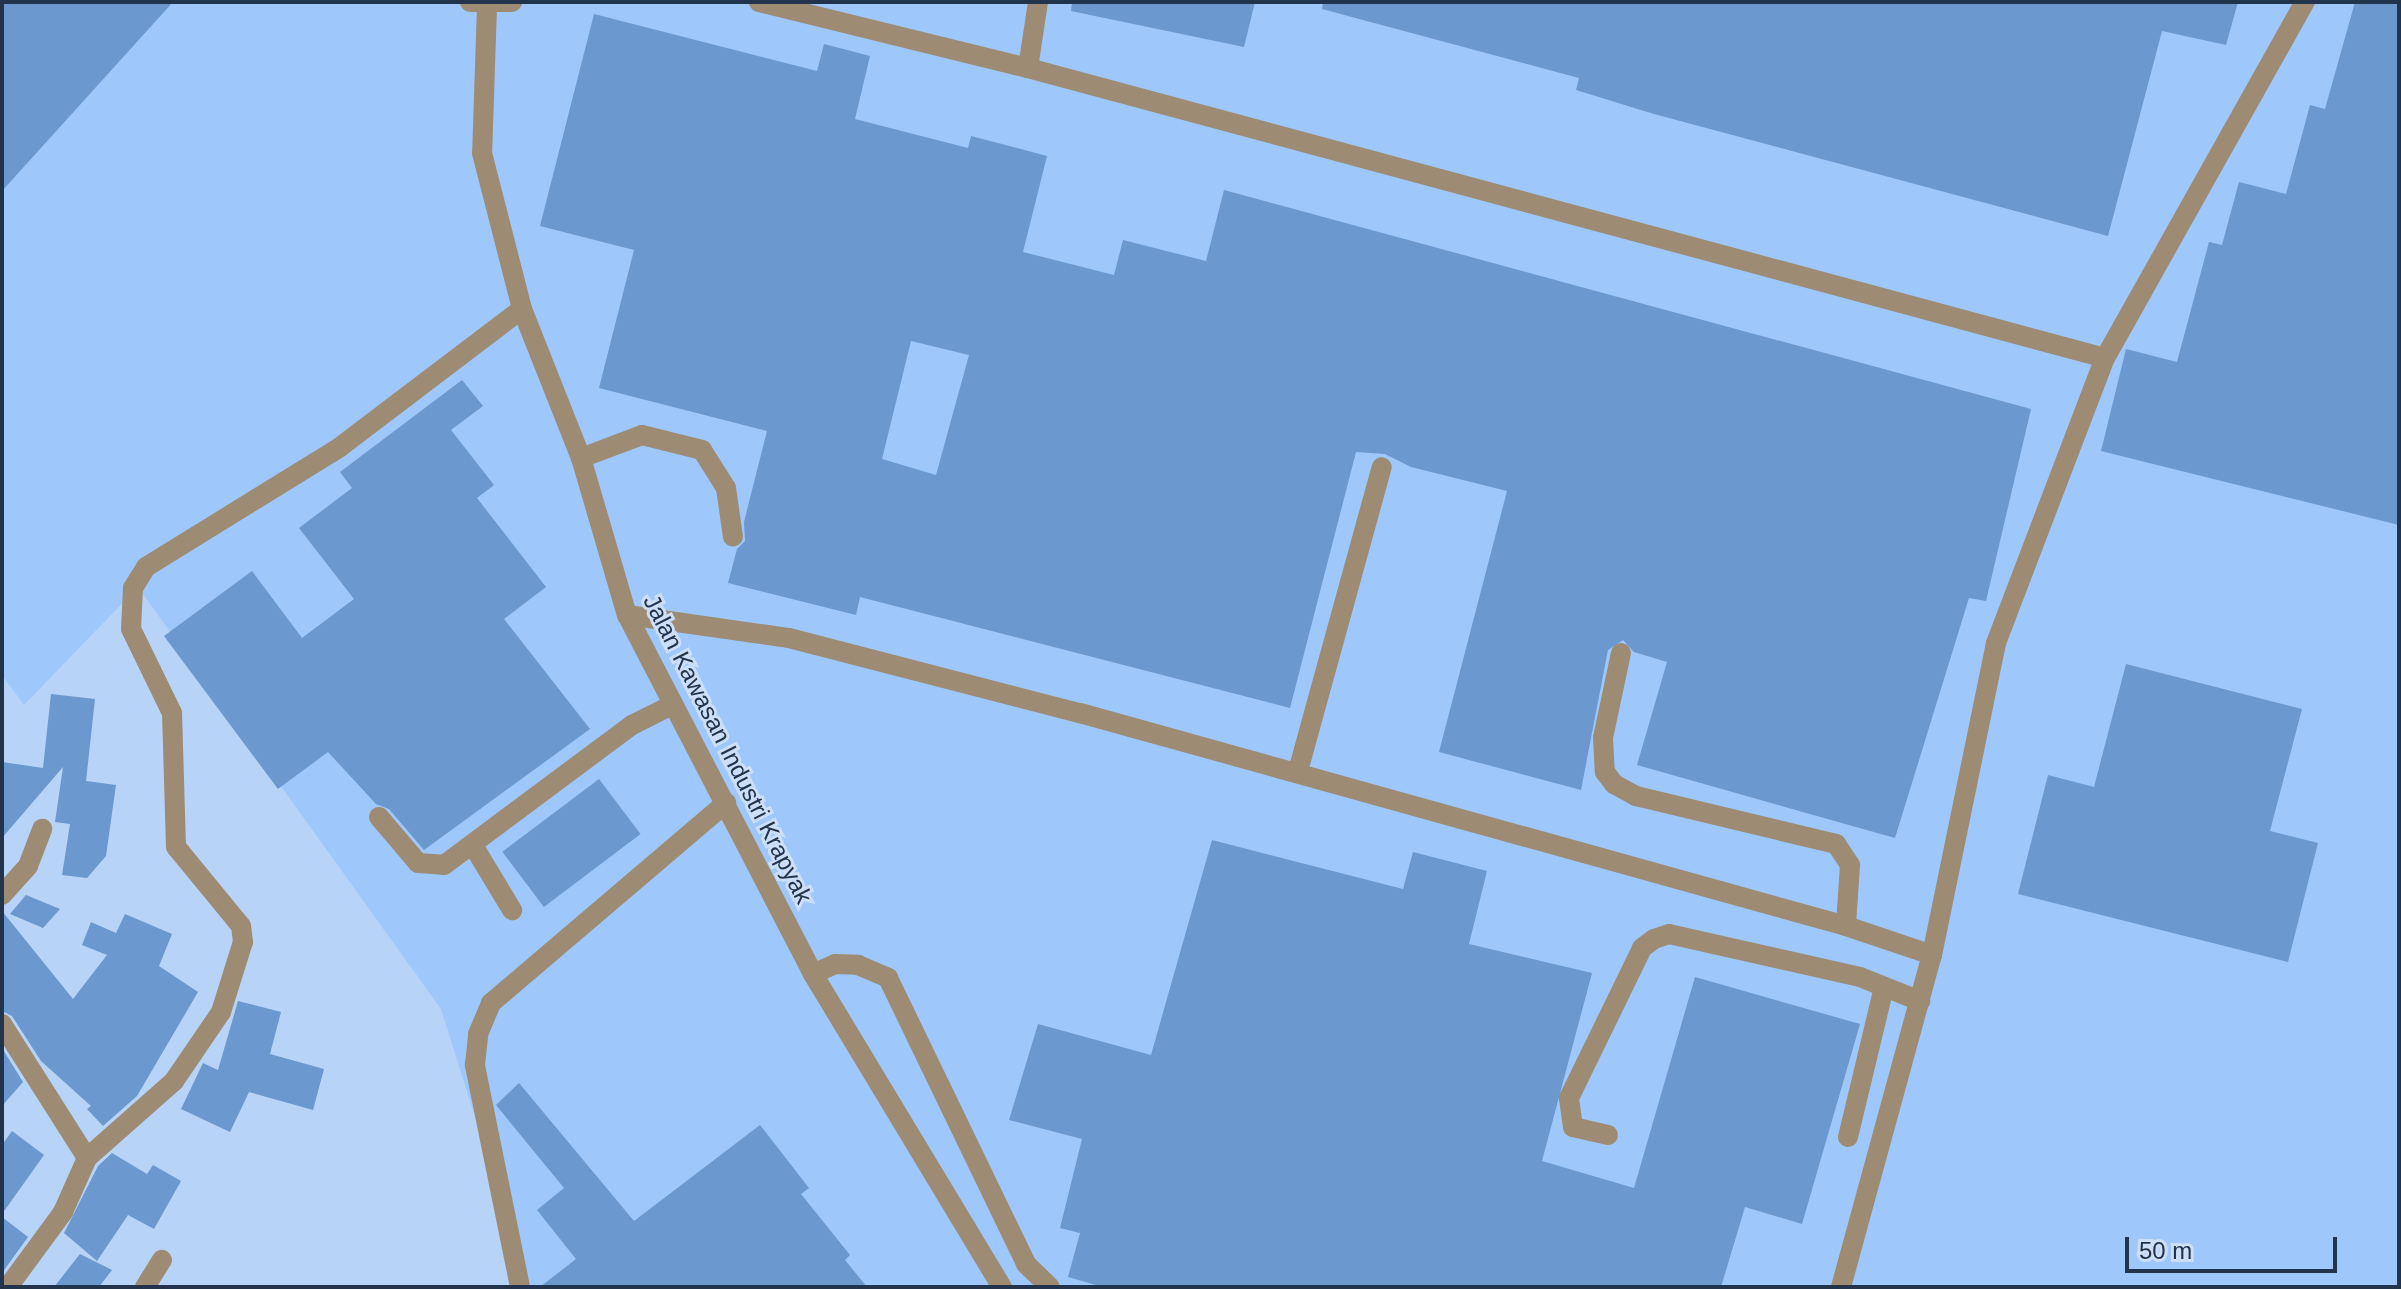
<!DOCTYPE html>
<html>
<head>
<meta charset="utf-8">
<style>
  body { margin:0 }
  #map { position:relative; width:2401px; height:1289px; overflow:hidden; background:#b7d3f7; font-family:Arial,sans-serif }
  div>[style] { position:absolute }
  .built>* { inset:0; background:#9ec7fb }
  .building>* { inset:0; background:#6b98cf; transform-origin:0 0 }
  .minor>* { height:20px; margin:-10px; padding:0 10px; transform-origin:10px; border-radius:10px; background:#9d8b73 }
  span { translate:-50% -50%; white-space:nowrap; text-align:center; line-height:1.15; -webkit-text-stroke:6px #cddff7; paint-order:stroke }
  .street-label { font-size:24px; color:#21344b }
  .frame { position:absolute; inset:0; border:4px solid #21344b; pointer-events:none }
  .scale { position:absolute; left:2125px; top:1237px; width:212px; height:36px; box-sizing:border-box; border:4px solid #21344b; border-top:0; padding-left:10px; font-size:24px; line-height:28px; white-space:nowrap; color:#21344b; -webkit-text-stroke:6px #cddff7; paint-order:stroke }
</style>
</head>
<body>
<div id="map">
  <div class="built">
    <div style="clip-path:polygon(2px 2px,2399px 2px,2399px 1287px,515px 1287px,493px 1174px,441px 1009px,138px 587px,24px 705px,2px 675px)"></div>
  </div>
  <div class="building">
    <div style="clip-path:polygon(2px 2px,173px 2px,2px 191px)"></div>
    <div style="clip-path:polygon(1072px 2px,1255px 2px,1244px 47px,1071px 11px)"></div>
    <div style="clip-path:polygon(1323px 2px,2238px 2px,2226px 45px,2162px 31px,2108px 236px,1654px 114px,1576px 90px,1579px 78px,1322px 9px)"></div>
    <div style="clip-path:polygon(2355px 2px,2399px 2px,2399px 525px,2101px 451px,2126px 349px,2177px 362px,2209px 242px,2222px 245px,2239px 182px,2286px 194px,2310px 105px,2325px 109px)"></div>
    <div style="clip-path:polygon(evenodd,594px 14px,817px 71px,824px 44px,870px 56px,855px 119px,968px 148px,971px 136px,1047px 156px,1023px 252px,1114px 275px,1123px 240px,1206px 261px,1224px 190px,2031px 409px,1986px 601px,1969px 598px,1895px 838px,1637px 765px,1667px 662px,1634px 652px,1623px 640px,1608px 650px,1581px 790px,1439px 752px,1507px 491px,1411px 467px,1385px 454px,1356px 452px,1290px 708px,860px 597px,856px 615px,728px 583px,737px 549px,745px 541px,744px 522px,767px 431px,599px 388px,634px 250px,540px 226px,594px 14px,911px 341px,969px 355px,936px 475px,882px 459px,911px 341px)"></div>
    <div style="clip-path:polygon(462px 380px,483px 406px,451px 430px,494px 485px,477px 498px,546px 587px,504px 619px,590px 729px,424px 850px,389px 809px,376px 804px,328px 752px,278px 789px,164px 636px,252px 571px,302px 638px,354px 599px,299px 528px,352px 488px,340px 472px)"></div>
    <div style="clip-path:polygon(2126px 664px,2302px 709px,2270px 831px,2318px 843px,2288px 962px,2018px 894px,2048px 775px,2094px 787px)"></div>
    <div style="clip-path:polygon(51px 694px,95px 699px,86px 781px,116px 785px,106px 856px,87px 878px,62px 875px,70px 824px,55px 822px,63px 767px,2px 838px,2px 762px,43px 768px)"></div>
    <div style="left:599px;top:779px;width:69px;height:121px;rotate:53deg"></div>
    <div style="clip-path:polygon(1212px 840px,1403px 889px,1413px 852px,1487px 871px,1469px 944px,1592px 973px,1542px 1161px,1634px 1188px,1695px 977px,1860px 1024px,1802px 1224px,1745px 1207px,1721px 1287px,1103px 1287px,1068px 1277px,1080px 1233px,1060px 1228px,1082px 1139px,1009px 1120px,1038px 1024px,1151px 1055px)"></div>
    <div style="clip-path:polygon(26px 895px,60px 909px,43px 928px,10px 914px)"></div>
    <div style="clip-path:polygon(2px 911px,73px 999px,107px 955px,82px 945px,91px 922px,116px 933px,125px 914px,172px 934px,159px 966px,198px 992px,137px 1096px,103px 1126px,87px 1109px,91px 1106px,41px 1061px,12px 1016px,2px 1011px)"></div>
    <div style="clip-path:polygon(238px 1001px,281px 1012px,270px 1054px,324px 1069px,313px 1110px,249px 1092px,230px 1132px,181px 1109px,203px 1063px,218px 1070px)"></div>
    <div style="clip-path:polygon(2px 1048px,23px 1082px,2px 1106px)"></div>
    <div style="clip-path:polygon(519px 1083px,634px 1221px,760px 1125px,809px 1188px,801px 1194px,850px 1255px,845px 1260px,867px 1287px,540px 1287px,576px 1259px,537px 1210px,564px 1188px,496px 1105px)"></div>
    <div style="clip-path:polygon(12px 1131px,44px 1155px,2px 1214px,2px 1145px)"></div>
    <div style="clip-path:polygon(112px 1153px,147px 1174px,153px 1165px,181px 1181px,154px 1229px,128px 1215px,97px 1261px,64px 1233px,98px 1166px)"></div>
    <div style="clip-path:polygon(2px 1217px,28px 1237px,2px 1273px)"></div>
    <div style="clip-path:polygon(80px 1254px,112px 1270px,99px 1287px,54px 1287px)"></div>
  </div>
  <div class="minor">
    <div style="left:470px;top:2px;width:42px"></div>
    <div style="left:759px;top:2px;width:277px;rotate:13.8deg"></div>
    <div style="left:1028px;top:68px;width:1115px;rotate:15.07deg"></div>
    <div style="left:487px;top:6px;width:147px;rotate:91.9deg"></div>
    <div style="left:482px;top:153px;width:161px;rotate:75.6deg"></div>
    <div style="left:522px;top:309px;width:160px;rotate:68.4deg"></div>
    <div style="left:581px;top:458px;width:164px;rotate:73.7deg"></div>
    <div style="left:627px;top:615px;width:404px;rotate:62.6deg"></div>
    <div style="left:813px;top:974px;width:366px;rotate:58.9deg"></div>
    <div style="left:1028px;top:68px;width:67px;rotate:-81.4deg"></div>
    <div style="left:581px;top:458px;width:65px;rotate:-20.7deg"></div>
    <div style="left:642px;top:435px;width:62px;rotate:14deg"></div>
    <div style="left:702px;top:450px;width:45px;rotate:57.7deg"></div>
    <div style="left:726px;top:488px;width:49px;rotate:81.9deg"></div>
    <div style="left:627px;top:615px;width:164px;rotate:8.1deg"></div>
    <div style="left:789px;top:638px;width:301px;rotate:14.5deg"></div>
    <div style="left:1080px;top:713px;width:795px;rotate:15.54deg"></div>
    <div style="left:1846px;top:926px;width:91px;rotate:18.6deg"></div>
    <div style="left:1621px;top:653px;width:87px;rotate:102deg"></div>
    <div style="left:1603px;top:738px;width:34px;rotate:87deg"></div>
    <div style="left:1605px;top:772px;width:15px;rotate:53deg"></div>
    <div style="left:1614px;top:784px;width:25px;rotate:29deg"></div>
    <div style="left:1636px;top:796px;width:206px;rotate:13.5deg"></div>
    <div style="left:1836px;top:844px;width:25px;rotate:56deg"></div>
    <div style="left:1850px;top:865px;width:61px;rotate:93.8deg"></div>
    <div style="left:1298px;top:771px;width:315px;rotate:-74.6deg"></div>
    <div style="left:379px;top:817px;width:60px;rotate:49.7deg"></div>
    <div style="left:418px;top:863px;width:26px;rotate:4deg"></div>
    <div style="left:444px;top:865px;width:234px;rotate:-36.7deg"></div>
    <div style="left:632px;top:725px;width:45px;rotate:-26.6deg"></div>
    <div style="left:474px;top:847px;width:74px;rotate:58.9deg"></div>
    <div style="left:2px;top:895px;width:39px;rotate:-48deg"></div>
    <div style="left:28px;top:866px;width:40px;rotate:-69deg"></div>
    <div style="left:813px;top:974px;width:24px;rotate:-24deg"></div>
    <div style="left:835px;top:964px;width:23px;rotate:2deg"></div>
    <div style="left:858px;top:965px;width:33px;rotate:23deg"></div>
    <div style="left:888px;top:978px;width:318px;rotate:64.2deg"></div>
    <div style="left:1026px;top:1264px;width:33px;rotate:44deg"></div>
    <div style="left:2px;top:1024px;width:159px;rotate:57.6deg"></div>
    <div style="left:1608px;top:1135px;width:36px;rotate:-167deg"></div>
    <div style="left:1573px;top:1127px;width:29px;rotate:-98deg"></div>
    <div style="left:1569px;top:1098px;width:167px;rotate:-64deg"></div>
    <div style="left:1642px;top:948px;width:15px;rotate:-37deg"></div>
    <div style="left:1654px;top:939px;width:16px;rotate:-18deg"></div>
    <div style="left:1669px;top:934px;width:196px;rotate:12.7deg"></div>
    <div style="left:1860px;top:977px;width:65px;rotate:21.8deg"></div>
    <div style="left:1848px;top:1137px;width:154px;rotate:-76.5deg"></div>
    <div style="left:8px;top:1287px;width:93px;rotate:-53.7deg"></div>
    <div style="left:63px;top:1212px;width:59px;rotate:-66deg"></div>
    <div style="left:87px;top:1158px;width:116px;rotate:-41.5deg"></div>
    <div style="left:174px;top:1081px;width:83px;rotate:-55.7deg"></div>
    <div style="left:221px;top:1012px;width:73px;rotate:-72.6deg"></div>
    <div style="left:243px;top:942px;width:16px;rotate:-97deg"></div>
    <div style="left:241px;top:926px;width:102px;rotate:-129.4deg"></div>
    <div style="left:176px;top:847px;width:134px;rotate:-91.7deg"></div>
    <div style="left:172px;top:713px;width:93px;rotate:-116deg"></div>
    <div style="left:131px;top:629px;width:41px;rotate:-87.2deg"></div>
    <div style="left:133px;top:588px;width:25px;rotate:-58deg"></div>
    <div style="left:146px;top:567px;width:228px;rotate:-31.7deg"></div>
    <div style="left:340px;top:447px;width:228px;rotate:-37.2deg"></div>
    <div style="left:145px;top:1287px;width:32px;rotate:-58deg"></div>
    <div style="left:520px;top:1287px;width:227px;rotate:-101.5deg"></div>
    <div style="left:475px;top:1065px;width:31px;rotate:-84deg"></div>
    <div style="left:478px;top:1034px;width:34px;rotate:-67deg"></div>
    <div style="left:491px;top:1003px;width:309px;rotate:-40.4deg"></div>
    <div style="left:1841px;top:1287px;width:344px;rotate:-74.7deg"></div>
    <div style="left:1932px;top:955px;width:318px;rotate:-78.4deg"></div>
    <div style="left:1996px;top:643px;width:305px;rotate:-69.1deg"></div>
    <div style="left:2105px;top:358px;width:408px;rotate:-60.7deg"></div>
  </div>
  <div class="street-label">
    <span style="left:728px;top:749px;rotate:63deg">Jalan Kawasan Industri Krapyak</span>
  </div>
  <div class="frame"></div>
  <div class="scale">50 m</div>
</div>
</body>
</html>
